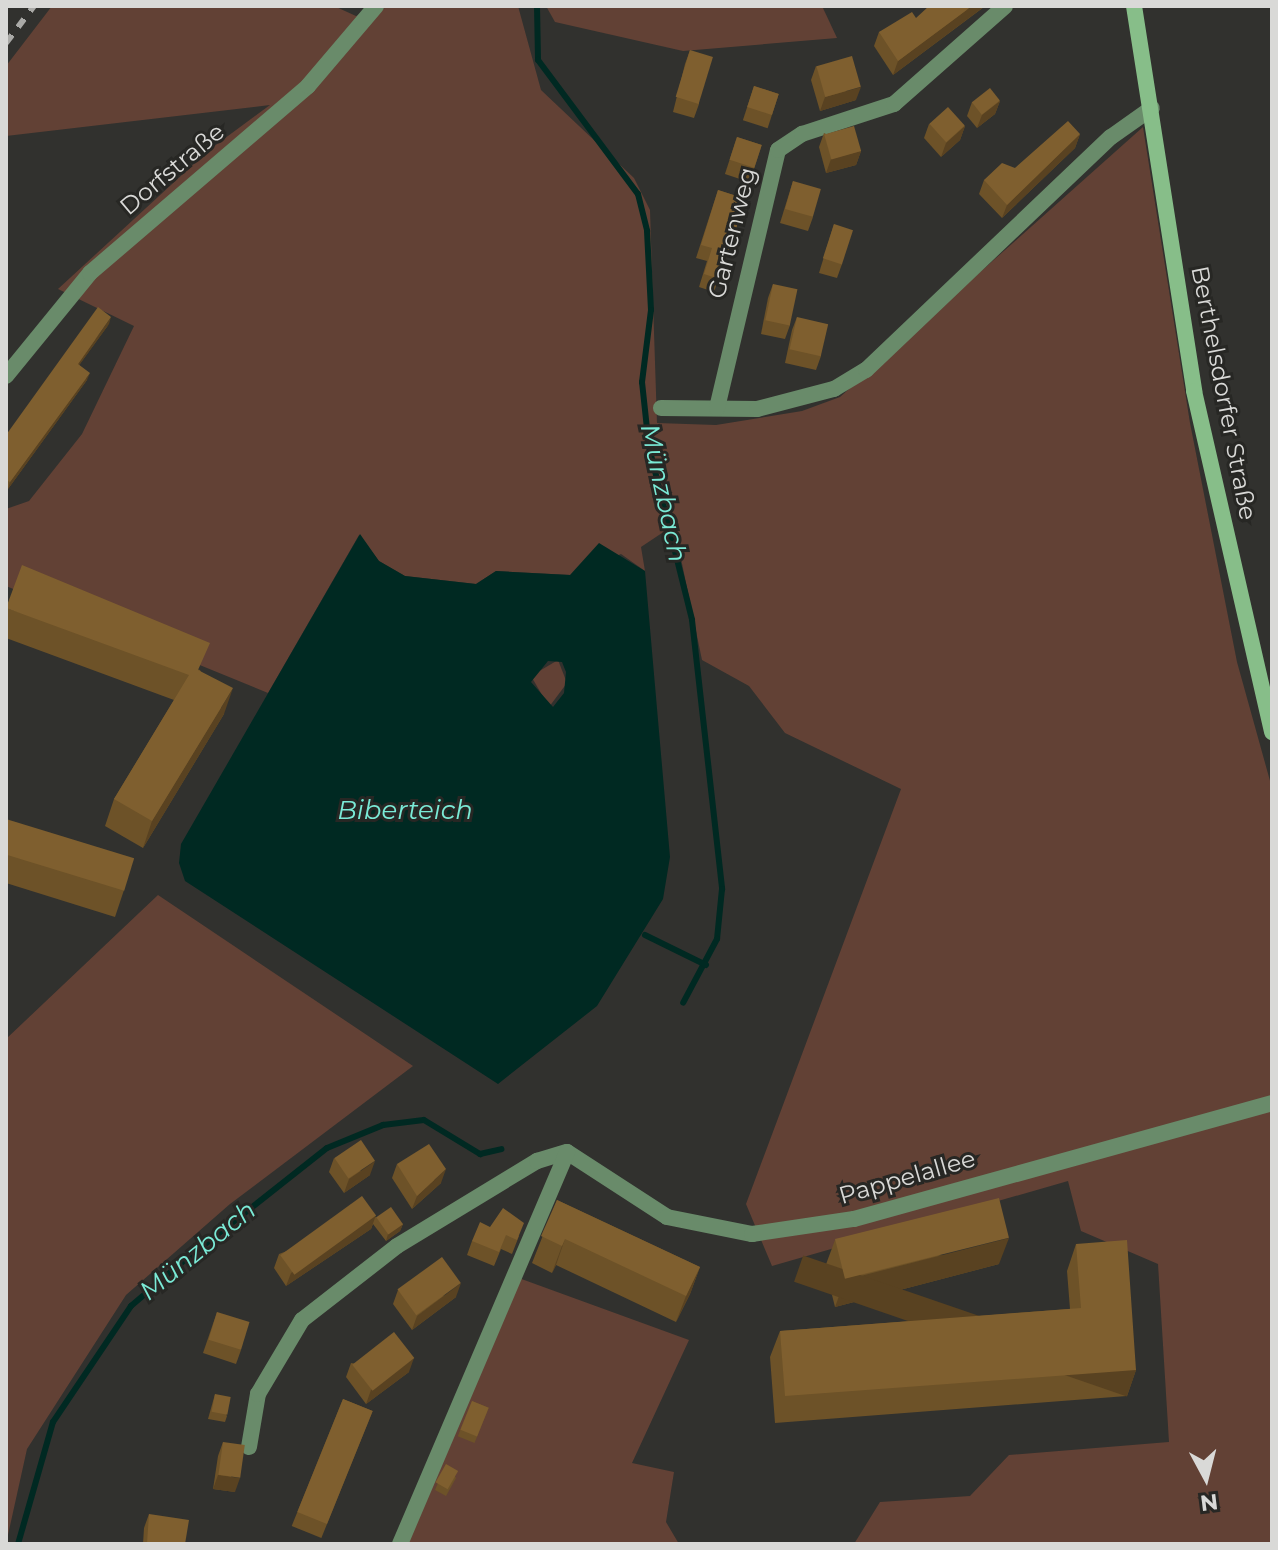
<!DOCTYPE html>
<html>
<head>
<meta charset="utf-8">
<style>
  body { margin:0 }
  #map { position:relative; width:1278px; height:1550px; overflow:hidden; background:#31312e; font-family:Montserrat,sans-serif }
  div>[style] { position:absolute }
  .green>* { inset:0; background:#624135 }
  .water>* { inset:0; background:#002922 }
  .stream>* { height:6px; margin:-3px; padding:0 3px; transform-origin:3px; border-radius:3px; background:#002922 }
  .street>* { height:16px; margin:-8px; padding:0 8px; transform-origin:8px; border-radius:8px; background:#698b6a }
  .secondary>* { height:16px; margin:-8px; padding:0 8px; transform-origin:8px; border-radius:8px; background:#87be89 }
  .rail>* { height:6px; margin-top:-3px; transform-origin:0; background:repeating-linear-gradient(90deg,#aaaaa7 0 10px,transparent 0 20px) }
  .wall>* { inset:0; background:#6d5228; transform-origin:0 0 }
  .shaded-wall>* { inset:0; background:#594221; transform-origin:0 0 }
  .building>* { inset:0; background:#7f5f2f; transform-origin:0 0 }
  span { translate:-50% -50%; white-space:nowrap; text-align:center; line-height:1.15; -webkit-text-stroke:6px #272724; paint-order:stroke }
  .street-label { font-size:24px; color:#d9d9d7 }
  .water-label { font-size:26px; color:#7aead6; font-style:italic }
  .frame { position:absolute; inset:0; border:8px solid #d9d9d7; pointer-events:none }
  .north { position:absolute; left:1166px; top:1438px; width:80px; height:80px; -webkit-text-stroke:6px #272724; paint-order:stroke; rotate:173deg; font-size:22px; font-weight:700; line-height:32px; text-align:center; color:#d9d9d7 }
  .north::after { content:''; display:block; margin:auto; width:28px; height:36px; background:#d9d9d7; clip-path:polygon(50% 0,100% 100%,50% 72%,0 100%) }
</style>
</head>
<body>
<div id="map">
  <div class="green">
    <div style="clip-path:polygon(52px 6px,334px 6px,356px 16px,392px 6px,518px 6px,541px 90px,634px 178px,650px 210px,657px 423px,716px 425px,802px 411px,840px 397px,1143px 127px,1190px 423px,1237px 662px,1272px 788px,1272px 1544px,854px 1544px,880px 1502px,970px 1496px,1009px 1455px,1169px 1442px,1158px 1264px,1081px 1231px,1068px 1181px,772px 1266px,746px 1204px,901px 789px,785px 733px,749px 686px,702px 660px,674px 525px,641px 547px,645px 571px,621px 554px,571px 575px,496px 571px,476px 584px,405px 576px,379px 561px,359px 535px,268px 693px,6px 586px,6px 509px,29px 501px,82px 434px,134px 326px,58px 289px,209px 150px,270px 105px,6px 136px,6px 66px)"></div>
    <div style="clip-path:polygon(546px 6px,822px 6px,837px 38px,683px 51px,555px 22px)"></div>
    <div style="clip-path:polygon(558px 660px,567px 683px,549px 707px,531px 676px)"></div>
    <div style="clip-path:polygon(158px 895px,413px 1066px,230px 1204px,126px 1295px,27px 1449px,6px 1544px,6px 1039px)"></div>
    <div style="clip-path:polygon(516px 1277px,689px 1340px,632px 1463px,674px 1472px,666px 1522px,679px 1544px,406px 1544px)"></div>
  </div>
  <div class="water">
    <div style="clip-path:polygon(evenodd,360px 534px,379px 561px,405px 576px,476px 584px,496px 571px,570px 575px,599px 543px,645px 571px,670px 857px,663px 899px,597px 1006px,498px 1084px,185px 881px,179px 863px,181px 844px,360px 534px,548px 661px,562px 662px,566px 672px,564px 693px,553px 707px,531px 682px,548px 661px)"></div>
  </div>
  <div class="stream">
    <div style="left:537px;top:6px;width:54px;rotate:88.9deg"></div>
    <div style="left:538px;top:60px;width:167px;rotate:53.3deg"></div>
    <div style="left:638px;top:194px;width:38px;rotate:76deg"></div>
    <div style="left:647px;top:231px;width:79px;rotate:87.1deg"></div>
    <div style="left:651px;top:310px;width:73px;rotate:97.1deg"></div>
    <div style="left:642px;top:382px;width:65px;rotate:83.9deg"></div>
    <div style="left:649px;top:447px;width:178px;rotate:76deg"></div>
    <div style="left:692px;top:620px;width:271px;rotate:83.6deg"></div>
    <div style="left:722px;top:889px;width:50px;rotate:95.7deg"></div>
    <div style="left:717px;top:939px;width:72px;rotate:118deg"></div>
    <div style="left:645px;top:935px;width:68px;rotate:26.2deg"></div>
    <div style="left:18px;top:1544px;width:127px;rotate:-74deg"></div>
    <div style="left:53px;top:1422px;width:140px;rotate:-56.1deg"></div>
    <div style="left:131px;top:1306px;width:65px;rotate:-40.6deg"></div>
    <div style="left:180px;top:1264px;width:187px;rotate:-38.3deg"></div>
    <div style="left:327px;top:1148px;width:61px;rotate:-22.3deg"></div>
    <div style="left:383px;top:1125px;width:41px;rotate:-7deg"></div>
    <div style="left:424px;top:1120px;width:66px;rotate:31.3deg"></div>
    <div style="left:480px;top:1154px;width:22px;rotate:-13deg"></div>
  </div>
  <div class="street">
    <div style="left:6px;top:376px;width:133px;rotate:-50.8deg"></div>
    <div style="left:90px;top:273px;width:287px;rotate:-40.6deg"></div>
    <div style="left:308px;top:86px;width:105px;rotate:-49.6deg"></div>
    <div style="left:661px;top:408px;width:96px;rotate:0.6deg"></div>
    <div style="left:757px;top:409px;width:80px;rotate:-14.6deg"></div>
    <div style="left:834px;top:389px;width:37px;rotate:-31deg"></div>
    <div style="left:866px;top:370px;width:338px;rotate:-43.6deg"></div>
    <div style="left:1111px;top:137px;width:50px;rotate:-35.3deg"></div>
    <div style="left:717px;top:408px;width:265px;rotate:-76.7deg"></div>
    <div style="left:778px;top:150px;width:29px;rotate:-34deg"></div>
    <div style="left:802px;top:134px;width:97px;rotate:-18.1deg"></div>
    <div style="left:894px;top:104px;width:148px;rotate:-41.4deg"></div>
    <div style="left:249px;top:1447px;width:54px;rotate:-80.4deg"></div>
    <div style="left:258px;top:1394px;width:86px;rotate:-59.3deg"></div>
    <div style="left:302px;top:1320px;width:120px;rotate:-37.9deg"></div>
    <div style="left:397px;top:1246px;width:164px;rotate:-31.3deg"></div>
    <div style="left:537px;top:1161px;width:31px;rotate:-17deg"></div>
    <div style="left:567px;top:1152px;width:119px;rotate:33deg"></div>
    <div style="left:667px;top:1217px;width:87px;rotate:11.3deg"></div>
    <div style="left:752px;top:1234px;width:103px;rotate:-8.4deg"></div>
    <div style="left:854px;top:1219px;width:434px;rotate:-15.5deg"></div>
    <div style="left:400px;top:1544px;width:426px;rotate:-66.9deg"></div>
  </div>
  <div class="secondary">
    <div style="left:1134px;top:6px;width:390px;rotate:81.1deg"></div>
    <div style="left:1194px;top:391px;width:350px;rotate:77.1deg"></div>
  </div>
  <div class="rail">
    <div style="left:6px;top:43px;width:46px;rotate:-52.9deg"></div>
  </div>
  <div class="wall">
    <div style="clip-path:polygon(984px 7px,893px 75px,874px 46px,879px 32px,916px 18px)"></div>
    <div style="clip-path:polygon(690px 50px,699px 104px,694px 118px,673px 112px,685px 64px)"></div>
    <div style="clip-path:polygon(816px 66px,856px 100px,820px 111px,811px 80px)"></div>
    <div style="left:754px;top:86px;width:26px;height:36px;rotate:18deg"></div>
    <div style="clip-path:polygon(1000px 101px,995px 114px,977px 128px,967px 116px,972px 102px)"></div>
    <div style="clip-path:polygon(929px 124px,965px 126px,960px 140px,941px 157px,924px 138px)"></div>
    <div style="clip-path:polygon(824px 133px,861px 151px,856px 165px,826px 173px,819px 147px)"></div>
    <div style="clip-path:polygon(1080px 134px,1075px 148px,1002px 218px,979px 194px,984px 180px,1015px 168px)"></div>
    <div style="left:737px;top:137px;width:26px;height:39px;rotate:18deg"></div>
    <div style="clip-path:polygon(793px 181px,813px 217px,808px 231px,780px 223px)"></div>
    <div style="clip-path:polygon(718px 190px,746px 199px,714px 292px,699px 287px,707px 261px,696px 258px)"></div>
    <div style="clip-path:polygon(834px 224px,842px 264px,837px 278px,819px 273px)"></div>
    <div style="clip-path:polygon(773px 284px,790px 325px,785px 339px,761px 334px,768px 298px)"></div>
    <div style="clip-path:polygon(797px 317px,821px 356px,816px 370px,785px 363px,792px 330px)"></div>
    <div style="clip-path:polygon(109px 324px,79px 365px,87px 380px,8px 489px,6px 488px,6px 435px)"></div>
    <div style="clip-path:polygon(6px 608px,200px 670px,224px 714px,143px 848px,105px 826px,114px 799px,174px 700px,6px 638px)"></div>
    <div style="clip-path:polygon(6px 819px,124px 890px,115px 917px,6px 883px)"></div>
    <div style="clip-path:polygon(334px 1158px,370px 1175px,344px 1193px,329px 1172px)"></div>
    <div style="clip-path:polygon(397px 1164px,441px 1183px,412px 1209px,392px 1178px)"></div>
    <div style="clip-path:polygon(557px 1200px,700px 1267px,690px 1294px,676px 1322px,556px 1265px,552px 1273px,532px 1263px)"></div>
    <div style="clip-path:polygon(376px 1217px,403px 1224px,400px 1231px,386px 1241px,373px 1224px,371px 1229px,286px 1286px,274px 1268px,279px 1254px)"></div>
    <div style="clip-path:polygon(490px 1227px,519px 1236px,512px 1254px,501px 1249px,494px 1266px,467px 1255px,472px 1241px)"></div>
    <div style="clip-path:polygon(835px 1240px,999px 1264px,835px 1307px,825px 1267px)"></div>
    <div style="clip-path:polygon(1076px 1244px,1136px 1370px,1127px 1396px,775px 1423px,770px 1357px,780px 1331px,1070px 1309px,1067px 1271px)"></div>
    <div style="clip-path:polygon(398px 1290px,456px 1297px,412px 1330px,393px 1304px)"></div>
    <div style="clip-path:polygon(217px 1312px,241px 1350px,236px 1364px,203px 1353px)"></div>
    <div style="clip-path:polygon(351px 1363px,409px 1372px,366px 1404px,346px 1377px)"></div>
    <div style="clip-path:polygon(215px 1394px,227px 1416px,225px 1422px,208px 1419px)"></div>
    <div style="left:343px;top:1399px;width:32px;height:137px;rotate:22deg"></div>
    <div style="left:472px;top:1401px;width:18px;height:38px;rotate:22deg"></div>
    <div style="clip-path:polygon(223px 1442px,235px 1492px,213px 1489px,218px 1456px)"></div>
    <div style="clip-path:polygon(446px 1464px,456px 1478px,446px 1496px,435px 1490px)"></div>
    <div style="clip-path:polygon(149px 1514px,185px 1544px,143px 1544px,144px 1528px)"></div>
  </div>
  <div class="shaded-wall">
    <div style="clip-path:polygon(972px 6px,985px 6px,893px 75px,898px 61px)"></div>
    <div style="clip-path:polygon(861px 87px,856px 100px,820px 111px,825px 97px)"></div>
    <div style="clip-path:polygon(1000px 101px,995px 114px,977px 128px,982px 115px)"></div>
    <div style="clip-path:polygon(965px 126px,960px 140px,941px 157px,946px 143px)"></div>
    <div style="clip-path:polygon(1080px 134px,1075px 148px,1002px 218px,1007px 205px)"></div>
    <div style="clip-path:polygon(861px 151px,856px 165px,826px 173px,831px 159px)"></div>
    <div style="clip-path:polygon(111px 317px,109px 324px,75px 371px,78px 364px)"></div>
    <div style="clip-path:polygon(90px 373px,87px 380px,8px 489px,10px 482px)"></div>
    <div style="clip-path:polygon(233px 688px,224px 714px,143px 848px,152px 821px)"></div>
    <div style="clip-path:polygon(375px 1161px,370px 1175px,344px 1193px,349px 1179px)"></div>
    <div style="clip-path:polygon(446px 1169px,441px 1183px,412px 1209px,417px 1196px)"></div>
    <div style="clip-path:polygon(376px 1215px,371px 1229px,286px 1286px,291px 1273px)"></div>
    <div style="clip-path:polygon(403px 1224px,400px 1231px,386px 1241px,388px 1234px)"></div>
    <div style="clip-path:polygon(1009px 1238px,999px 1264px,835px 1307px,845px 1280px)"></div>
    <div style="clip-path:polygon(565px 1239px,556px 1265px,552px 1273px,562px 1246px)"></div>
    <div style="clip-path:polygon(700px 1267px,690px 1294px,676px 1322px,686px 1296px)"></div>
    <div style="clip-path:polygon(461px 1283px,456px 1297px,412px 1330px,417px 1316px)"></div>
    <div style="clip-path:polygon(414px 1358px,409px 1372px,366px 1404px,371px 1390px)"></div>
    <div style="left:1136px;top:1370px;width:28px;height:352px;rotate:109deg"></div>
    <div style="clip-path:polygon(218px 1475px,240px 1478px,235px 1492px,213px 1489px)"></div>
  </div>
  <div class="building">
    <div style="clip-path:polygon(929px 6px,972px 6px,898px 61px,879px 32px,912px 12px,916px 18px)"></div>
    <div style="left:690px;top:50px;width:24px;height:49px;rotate:17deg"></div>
    <div style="left:852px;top:56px;width:32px;height:37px;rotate:74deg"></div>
    <div style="left:754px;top:86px;width:26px;height:22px;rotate:18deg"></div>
    <div style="left:990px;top:88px;width:16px;height:23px;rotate:52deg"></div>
    <div style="left:948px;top:107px;width:25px;height:25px;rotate:48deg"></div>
    <div style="clip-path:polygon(1068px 121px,1080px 134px,1007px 205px,984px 180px,1002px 163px,1015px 168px)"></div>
    <div style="left:854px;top:126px;width:26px;height:31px;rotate:74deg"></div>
    <div style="left:737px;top:137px;width:26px;height:24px;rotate:18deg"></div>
    <div style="left:793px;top:181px;width:29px;height:29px;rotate:16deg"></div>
    <div style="clip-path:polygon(718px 190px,746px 199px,719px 279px,704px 274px,712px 248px,701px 245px)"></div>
    <div style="left:834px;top:224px;width:20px;height:36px;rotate:18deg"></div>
    <div style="left:773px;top:284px;width:25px;height:37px;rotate:12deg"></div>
    <div style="clip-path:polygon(98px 307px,111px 317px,78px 364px,90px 373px,10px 482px,6px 480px,6px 435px)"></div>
    <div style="left:797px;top:317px;width:32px;height:33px;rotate:13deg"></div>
    <div style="clip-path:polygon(22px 565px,210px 643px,198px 670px,233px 688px,152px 821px,114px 799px,189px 675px,6px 608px)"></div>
    <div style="left:6px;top:819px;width:134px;height:34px;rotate:17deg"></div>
    <div style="left:361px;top:1140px;width:25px;height:32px;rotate:56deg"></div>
    <div style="clip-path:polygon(429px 1144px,446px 1169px,417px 1196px,397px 1164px)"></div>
    <div style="left:362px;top:1196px;width:24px;height:101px;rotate:54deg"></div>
    <div style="left:999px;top:1198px;width:41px;height:169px;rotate:76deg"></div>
    <div style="clip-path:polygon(557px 1200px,700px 1267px,686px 1296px,565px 1239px,562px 1246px,541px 1236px)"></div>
    <div style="left:391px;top:1207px;width:21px;height:18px;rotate:55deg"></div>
    <div style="clip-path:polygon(503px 1208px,524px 1223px,517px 1240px,506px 1235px,499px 1252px,472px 1241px,480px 1222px,490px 1227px)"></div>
    <div style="clip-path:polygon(1127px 1240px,1136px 1370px,785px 1396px,780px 1331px,1081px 1308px,1076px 1244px)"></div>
    <div style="left:442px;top:1257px;width:32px;height:55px;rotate:54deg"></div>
    <div style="left:217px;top:1312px;width:34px;height:29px;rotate:17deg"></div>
    <div style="left:394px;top:1332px;width:33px;height:53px;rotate:52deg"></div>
    <div style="left:215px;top:1394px;width:16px;height:18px;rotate:11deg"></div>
    <div style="left:343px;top:1399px;width:32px;height:122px;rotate:22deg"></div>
    <div style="left:472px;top:1401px;width:18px;height:31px;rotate:22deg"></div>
    <div style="left:223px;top:1442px;width:22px;height:33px;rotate:8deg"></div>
    <div style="left:446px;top:1464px;width:14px;height:21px;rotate:30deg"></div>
    <div style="clip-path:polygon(149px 1514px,189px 1520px,185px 1544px,147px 1544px)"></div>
  </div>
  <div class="street-label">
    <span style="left:172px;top:169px;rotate:-40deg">Dorfstraße</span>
    <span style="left:732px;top:233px;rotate:-76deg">Gartenweg</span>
    <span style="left:1224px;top:393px;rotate:79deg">Berthelsdorfer Straße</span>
    <span style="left:907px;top:1177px;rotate:-16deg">Pappelallee</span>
  </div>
  <div class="water-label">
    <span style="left:663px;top:493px;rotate:78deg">Münzbach</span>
    <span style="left:405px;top:811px">Biberteich</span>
    <span style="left:198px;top:1251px;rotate:-39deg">Münzbach</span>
  </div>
  <div class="frame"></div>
  <div class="north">N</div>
</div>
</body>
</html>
